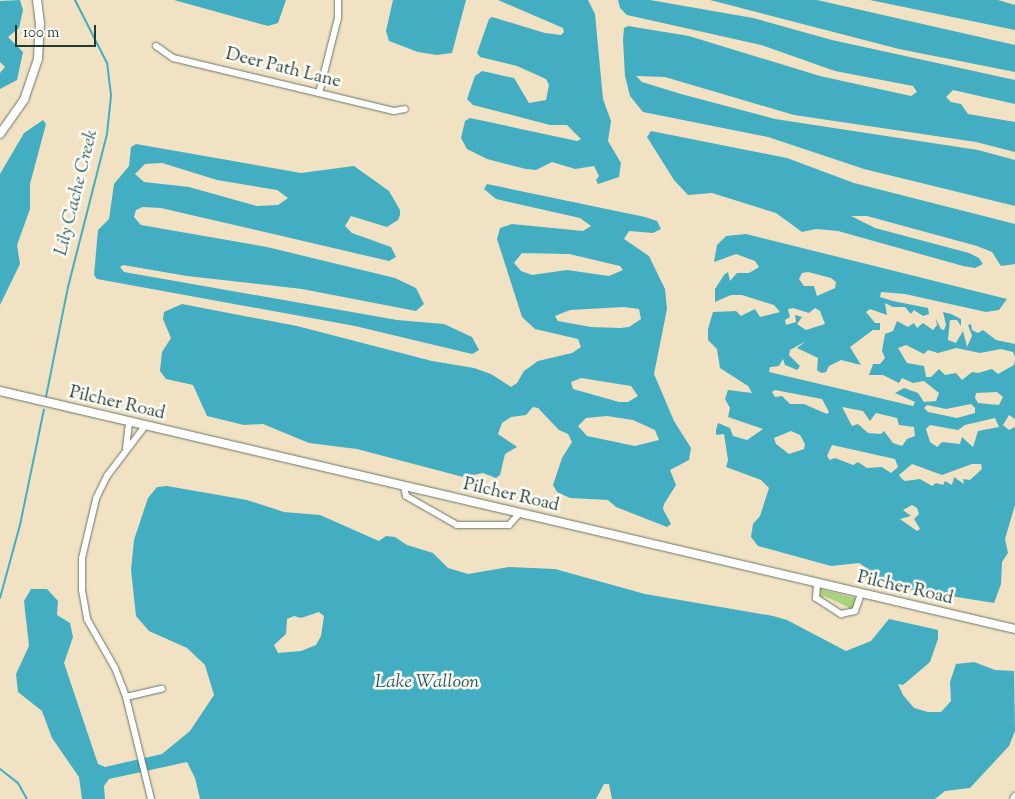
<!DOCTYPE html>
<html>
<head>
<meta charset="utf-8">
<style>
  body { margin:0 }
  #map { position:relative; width:1015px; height:799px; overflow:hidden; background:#f1e2c4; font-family:"Sorts Mill Goudy",serif }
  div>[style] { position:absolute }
  .green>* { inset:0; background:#abd27d }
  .water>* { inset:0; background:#43aec2 }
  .stream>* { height:2px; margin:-1px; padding:0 1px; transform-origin:1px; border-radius:1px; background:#43aec2 }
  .roads { filter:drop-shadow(0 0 1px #687766) drop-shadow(0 0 1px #687766) }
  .minor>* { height:6px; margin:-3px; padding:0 3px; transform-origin:3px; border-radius:3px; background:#fff }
  .tertiary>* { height:8px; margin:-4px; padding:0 4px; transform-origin:4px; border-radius:4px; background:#fff }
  span { translate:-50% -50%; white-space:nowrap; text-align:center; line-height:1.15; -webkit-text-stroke:5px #fdfcf7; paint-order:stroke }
  .street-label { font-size:18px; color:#1f3d34 }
  .water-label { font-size:19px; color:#2a5f5f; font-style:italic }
  .scale { position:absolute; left:15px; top:25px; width:81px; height:22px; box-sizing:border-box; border:2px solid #1f3d34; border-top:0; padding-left:6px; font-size:15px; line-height:18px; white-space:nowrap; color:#1f3d34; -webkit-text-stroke:4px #fdfcf7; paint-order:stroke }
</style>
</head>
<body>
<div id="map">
  <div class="green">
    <div style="clip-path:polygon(820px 589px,855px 598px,857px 602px,851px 612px,848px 607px,824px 596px,821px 600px)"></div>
  </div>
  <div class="water">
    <div style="clip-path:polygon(20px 0,23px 10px,19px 28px,8px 37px,23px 52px,17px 80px,0 89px,0 73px,5px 67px,0 62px,0 1px)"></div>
    <div style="clip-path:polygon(174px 0,286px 0,278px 23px,268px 26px)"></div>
    <div style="clip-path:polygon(393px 0,466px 0,452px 53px,437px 55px,418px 52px,389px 41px,386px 31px)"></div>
    <div style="clip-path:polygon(498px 0,588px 0,595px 14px,603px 99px,611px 121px,608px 141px,621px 163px,619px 177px,598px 184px,596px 180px,599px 176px,594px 166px,575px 169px,552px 162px,536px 170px,526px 169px,487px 159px,467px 149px,461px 138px,465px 121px,470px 118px,577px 141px,581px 139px,567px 125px,550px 125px,473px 105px,467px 99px,475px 76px,482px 71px,514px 78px,529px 103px,546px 100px,549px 85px,546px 79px,517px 66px,480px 57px,477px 53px,489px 19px,492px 17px,545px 33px,561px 35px,564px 32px,563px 28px)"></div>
    <div style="clip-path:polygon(618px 0,650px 0,753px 18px,832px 40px,1015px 80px,1015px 104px,953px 90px,946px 97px,951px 102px,961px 104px,968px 114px,1015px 122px,1015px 152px,976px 142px,794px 115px,665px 77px,636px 76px,642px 82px,681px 94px,775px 119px,978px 150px,1015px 160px,1015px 206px,864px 169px,768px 137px,643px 112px,630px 96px,625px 76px,623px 40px,624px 28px,628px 26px,689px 36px,820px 76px,911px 96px,917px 92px,913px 86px,835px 71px,761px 45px,627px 15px,620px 8px)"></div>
    <div style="clip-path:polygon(710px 0,817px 0,1015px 45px,1015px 72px,899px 49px)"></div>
    <div style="clip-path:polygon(870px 0,998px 0,1015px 5px,1015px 30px)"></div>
    <div style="clip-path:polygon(43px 120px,46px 124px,30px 184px,30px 209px,17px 245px,20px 264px,0 305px,0 174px,24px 133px)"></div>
    <div style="clip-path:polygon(651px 131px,787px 158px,854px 183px,1015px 224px,1015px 264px,1001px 266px,992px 252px,977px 246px,867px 216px,851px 216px,875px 228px,969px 253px,979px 258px,983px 264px,975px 268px,963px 266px,838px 231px,816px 229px,802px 232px,776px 213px,712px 193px,688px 195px,674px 180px,647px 137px)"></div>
    <div style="clip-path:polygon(evenodd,136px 144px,301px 173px,354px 166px,389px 191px,400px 210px,400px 215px,398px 220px,387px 227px,351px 216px,345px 226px,352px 233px,391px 247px,396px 257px,389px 261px,161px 208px,143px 207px,136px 210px,134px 217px,141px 225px,267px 247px,395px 278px,416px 288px,424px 304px,416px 311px,302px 289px,187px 276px,123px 265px,120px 267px,124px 272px,397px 320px,444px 324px,472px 337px,479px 350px,472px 354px,355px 326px,97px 279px,94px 275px,98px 230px,109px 219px,114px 184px,129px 166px,131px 147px,136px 144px,162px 163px,217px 180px,277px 190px,288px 198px,278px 205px,257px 206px,189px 187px,144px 182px,135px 174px,145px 164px,162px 163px)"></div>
    <div style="clip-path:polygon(evenodd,487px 184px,645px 217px,657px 221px,661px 229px,653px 233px,629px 231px,624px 239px,649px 256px,665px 289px,667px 309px,654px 374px,674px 421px,691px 448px,689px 460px,670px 470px,676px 485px,664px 504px,663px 509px,671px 524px,667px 527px,616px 507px,608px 500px,570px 498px,557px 492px,553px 485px,562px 458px,572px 442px,568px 434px,559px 430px,538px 408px,533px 407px,526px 415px,511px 417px,502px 423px,498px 434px,517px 447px,505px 454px,500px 475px,496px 478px,483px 473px,463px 477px,357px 449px,309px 443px,263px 424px,244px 425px,207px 416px,193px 385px,166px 379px,160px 371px,162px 352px,171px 338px,163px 319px,164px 312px,182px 304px,297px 326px,432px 361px,474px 368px,491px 374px,511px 387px,517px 383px,524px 371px,538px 361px,572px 353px,581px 347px,578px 339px,535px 329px,522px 317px,497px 239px,500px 228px,512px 224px,583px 231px,591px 226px,580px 218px,496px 199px,484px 189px,487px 184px,522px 253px,569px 254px,620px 266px,623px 270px,609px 276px,567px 270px,532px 275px,521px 271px,514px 263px,522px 253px,487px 184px,624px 307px,639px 309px,641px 319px,629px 327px,620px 328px,591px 327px,558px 321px,555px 316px,570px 310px,624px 307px,487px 184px,581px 378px,631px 386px,638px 396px,628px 402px,619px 402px,573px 389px,571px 382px,581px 378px,487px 184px,607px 416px,633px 420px,655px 430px,659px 440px,635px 446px,587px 436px,578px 426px,586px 418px,607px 416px)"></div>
    <div style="clip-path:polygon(evenodd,746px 234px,1007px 299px,999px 310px,986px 312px,905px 294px,881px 292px,880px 297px,893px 301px,928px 308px,929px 314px,923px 316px,914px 310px,911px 314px,905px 307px,893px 307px,885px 303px,887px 315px,870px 309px,866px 312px,875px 323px,880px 323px,880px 330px,873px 330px,850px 347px,861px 365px,841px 360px,829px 366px,826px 372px,821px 373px,817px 370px,818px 358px,797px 348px,806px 341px,790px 350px,789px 355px,800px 366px,797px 370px,785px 365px,783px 359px,779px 366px,770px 367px,769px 372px,913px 406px,915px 402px,895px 393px,904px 388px,918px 393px,924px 402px,936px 401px,939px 393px,924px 381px,913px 383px,902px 378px,899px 383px,883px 375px,869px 375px,873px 364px,880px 364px,885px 358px,882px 351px,885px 334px,893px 331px,897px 321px,908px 327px,914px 323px,917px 328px,923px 323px,933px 330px,937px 325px,936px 319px,941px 329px,944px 330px,946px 325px,943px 312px,951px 314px,961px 319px,961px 326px,957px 320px,950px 320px,948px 340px,956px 343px,963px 331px,967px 347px,972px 336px,968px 325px,971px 324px,972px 330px,978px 333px,983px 330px,996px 340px,1015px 344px,1015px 357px,1013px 352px,1001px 349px,980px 353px,956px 348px,938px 353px,928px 350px,924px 354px,906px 345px,898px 348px,907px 363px,924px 366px,926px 377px,931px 377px,939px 369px,945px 375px,956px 373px,962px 380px,972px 372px,978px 373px,992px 369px,998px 374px,1014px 365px,1015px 359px,1015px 419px,1009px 415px,1003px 425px,1009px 430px,1015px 427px,1015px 505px,1005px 539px,1008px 553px,1002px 562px,1001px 584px,994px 603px,876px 584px,867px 578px,865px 567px,859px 563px,831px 566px,758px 546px,751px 537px,753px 524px,760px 516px,769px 488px,761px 480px,726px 467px,728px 460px,724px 434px,716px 435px,716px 430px,718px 423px,730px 428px,733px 436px,747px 440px,763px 429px,728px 417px,730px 408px,725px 399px,728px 390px,752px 393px,748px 386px,720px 368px,717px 349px,708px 340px,708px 329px,713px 312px,736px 311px,741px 316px,755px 309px,760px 317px,780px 312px,774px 305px,742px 295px,731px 295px,715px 302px,715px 289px,724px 275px,728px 272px,730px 281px,737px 273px,749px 273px,759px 267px,755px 261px,736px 254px,714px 262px,717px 245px,726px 236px,746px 234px,808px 272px,831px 278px,836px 282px,835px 288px,817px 296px,814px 286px,804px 286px,799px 279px,802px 273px,808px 272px,746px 234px,793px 308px,809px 313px,815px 308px,820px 311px,825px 324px,806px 330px,797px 324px,802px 317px,795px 315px,796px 322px,786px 325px,785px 320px,790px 317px,788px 309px,793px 308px,746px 234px,775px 390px,822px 399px,829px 412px,827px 414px,804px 404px,790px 404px,782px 396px,775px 397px,772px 392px,775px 390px,746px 234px,997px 392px,1003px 397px,999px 405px,978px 403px,975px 398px,976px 393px,997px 392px,746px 234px,971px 404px,975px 408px,975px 413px,957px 418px,928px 412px,924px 408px,927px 405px,946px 409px,971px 404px,746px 234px,842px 407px,863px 411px,870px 421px,876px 413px,897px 418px,899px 425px,914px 427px,915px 436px,907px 439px,902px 446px,893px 443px,884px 431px,881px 434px,868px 433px,858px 424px,852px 426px,842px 407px,746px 234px,995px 418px,999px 427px,978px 431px,973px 447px,962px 437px,960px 444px,942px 442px,937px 447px,930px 442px,926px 429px,930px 425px,958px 430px,965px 425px,995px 418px,746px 234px,791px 431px,800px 435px,805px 444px,804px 449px,789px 454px,776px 444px,774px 438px,791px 431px,746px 234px,832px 445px,895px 459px,898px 467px,891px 473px,882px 467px,867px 468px,858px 462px,853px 465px,835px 458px,830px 460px,827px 456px,832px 445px,746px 234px,912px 464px,942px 475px,972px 464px,981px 464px,982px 469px,970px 480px,963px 479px,964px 484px,954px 477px,952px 485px,945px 481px,943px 485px,936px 483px,932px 486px,920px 479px,905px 481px,902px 479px,899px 475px,912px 464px,746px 234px,912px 505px,917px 508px,919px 514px,914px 519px,920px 529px,917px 531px,900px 519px,911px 516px,903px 510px,912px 505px)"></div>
    <div style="clip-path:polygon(evenodd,167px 486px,247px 500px,284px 512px,320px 515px,379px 541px,386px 536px,395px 537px,407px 545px,433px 553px,448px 568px,468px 574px,509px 567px,555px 569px,645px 594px,773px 616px,787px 620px,846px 651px,871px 641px,889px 619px,934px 629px,938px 630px,938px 639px,930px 662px,903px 685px,898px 684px,903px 695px,914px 708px,928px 712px,941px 712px,951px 701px,950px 682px,956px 664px,974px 662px,995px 670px,1014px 671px,1015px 731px,1009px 746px,970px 788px,945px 791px,935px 799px,612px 799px,609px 784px,604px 784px,596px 799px,200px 799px,195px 778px,187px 762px,109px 779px,104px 786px,105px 799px,82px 799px,79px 777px,52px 738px,42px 711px,18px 692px,16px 674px,29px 646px,24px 601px,31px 589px,47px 589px,58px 601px,57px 615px,70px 623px,73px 637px,64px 663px,98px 764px,105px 767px,162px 754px,190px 731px,214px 695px,205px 665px,187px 648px,149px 631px,136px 616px,131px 570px,134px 540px,148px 498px,157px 487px,167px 486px,319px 612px,324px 616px,321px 636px,316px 645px,301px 651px,278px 653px,274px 645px,286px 634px,287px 619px,294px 616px,301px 618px,319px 612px)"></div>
  </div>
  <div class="stream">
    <div style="left:46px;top:397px;width:112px;rotate:-78.7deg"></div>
    <div style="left:68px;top:287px;width:158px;rotate:-75.7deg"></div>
    <div style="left:107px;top:134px;width:39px;rotate:-84deg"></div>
    <div style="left:111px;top:95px;width:32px;rotate:-97deg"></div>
    <div style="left:107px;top:63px;width:71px;rotate:-116.9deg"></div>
    <div style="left:0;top:598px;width:76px;rotate:-74.7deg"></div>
    <div style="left:20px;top:525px;width:118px;rotate:-78.3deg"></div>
    <div style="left:0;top:769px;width:23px;rotate:38deg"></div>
    <div style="left:18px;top:783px;width:18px;rotate:61deg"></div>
  </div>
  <div class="roads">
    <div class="minor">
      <div style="left:156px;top:46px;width:21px;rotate:35deg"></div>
      <div style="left:173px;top:58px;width:227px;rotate:13.5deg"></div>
      <div style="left:394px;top:111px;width:11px;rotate:-10deg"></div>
      <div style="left:319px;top:93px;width:77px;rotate:-75.8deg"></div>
      <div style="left:338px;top:18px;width:18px;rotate:-90deg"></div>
      <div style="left:145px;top:426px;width:63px;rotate:127.2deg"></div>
      <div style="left:107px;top:476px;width:25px;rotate:116deg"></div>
      <div style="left:96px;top:499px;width:61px;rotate:103.3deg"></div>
      <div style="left:82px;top:558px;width:32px;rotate:90deg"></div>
      <div style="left:82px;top:590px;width:29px;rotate:80deg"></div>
      <div style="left:87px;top:619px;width:56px;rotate:60.3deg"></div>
      <div style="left:115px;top:668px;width:31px;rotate:69deg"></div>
      <div style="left:126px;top:697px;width:105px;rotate:76.2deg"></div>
      <div style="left:126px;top:448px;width:26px;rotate:-83deg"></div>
      <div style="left:404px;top:487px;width:9px;rotate:77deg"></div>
      <div style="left:406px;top:496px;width:59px;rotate:29.6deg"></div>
      <div style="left:457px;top:525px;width:52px"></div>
      <div style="left:509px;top:525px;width:15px;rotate:-48deg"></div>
      <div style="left:817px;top:584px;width:14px;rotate:94deg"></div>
      <div style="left:816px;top:598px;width:30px;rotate:33deg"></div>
      <div style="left:841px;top:614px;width:14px;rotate:-12deg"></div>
      <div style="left:855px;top:611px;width:18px;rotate:-71deg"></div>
      <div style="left:126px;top:697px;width:37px;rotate:-13deg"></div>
      <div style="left:1013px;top:799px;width:4px;rotate:-56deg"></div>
    </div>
    <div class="tertiary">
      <div style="left:0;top:134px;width:42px;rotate:-54.8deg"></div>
      <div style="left:24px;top:100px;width:43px;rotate:-71.1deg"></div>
      <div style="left:38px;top:59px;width:35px;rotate:-87deg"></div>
      <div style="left:40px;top:24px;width:24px;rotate:-97deg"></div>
      <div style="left:0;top:391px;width:1043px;rotate:13.2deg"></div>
    </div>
  </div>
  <div class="street-label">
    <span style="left:283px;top:69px;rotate:14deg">Deer Path Lane</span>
    <span style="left:117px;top:404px;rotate:13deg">Pilcher Road</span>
    <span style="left:511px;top:496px;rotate:13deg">Pilcher Road</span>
    <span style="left:905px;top:589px;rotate:13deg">Pilcher Road</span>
  </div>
  <div class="water-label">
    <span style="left:77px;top:193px;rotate:-76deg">Lily Cache Creek</span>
    <span style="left:427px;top:683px">Lake Walloon</span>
  </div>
  <div class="scale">100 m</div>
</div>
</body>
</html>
